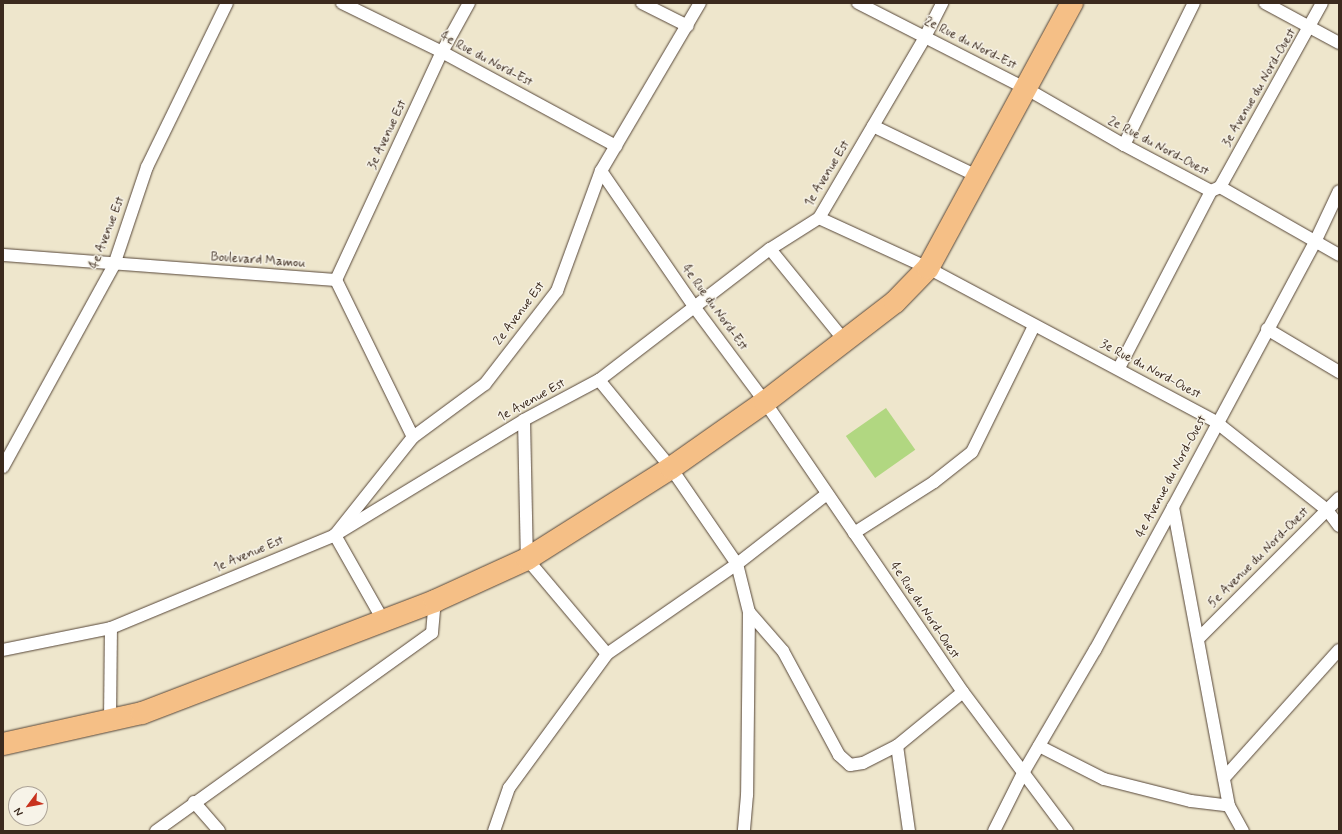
<!DOCTYPE html>
<html>
<head>
<meta charset="utf-8">
<style>
  body { margin:0 }
  #map { position:relative; width:1342px; height:834px; overflow:hidden; background:#eee6cc; font-family:Mynerve,sans-serif }
  div>[style] { position:absolute }
  .green>* { inset:0; background:#b1d781; transform-origin:0 0 }
  .roads { filter:drop-shadow(0 0 1px #564638) drop-shadow(0 0 1px #564638) }
  .street>* { height:12px; margin:-6px; padding:0 6px; transform-origin:6px; border-radius:6px; background:#fff }
  .highway>* { height:22px; margin:-11px; padding:0 11px; transform-origin:11px; border-radius:11px; background:#f5bf86 }
  span { translate:-50% -50%; white-space:nowrap; text-align:center; line-height:1.15; -webkit-text-stroke:3px #f7f3e8; paint-order:stroke }
  .street-label { font-size:13px; color:#3b2a1e }
  .frame { position:absolute; inset:0; border:4px solid #3b2a1e; pointer-events:none }
  .north { position:absolute; left:8px; top:786px; width:40px; height:40px; box-sizing:border-box; background:#f7f3e8; border:1px solid #aca397; border-radius:50%; rotate:238deg; font-size:11px; font-weight:700; line-height:16px; text-align:center; color:#3b2a1e }
  .north::after { content:''; display:block; margin:auto; width:14px; height:18px; background:#c8321e; clip-path:polygon(50% 0,100% 100%,50% 72%,0 100%) }
</style>
</head>
<body>
<div id="map">
  <div class="green">
    <div style="left:886px;top:408px;width:51px;height:49px;rotate:55deg"></div>
  </div>
  <div class="roads">
    <div class="street">
      <div style="left:342px;top:3px;width:111px;rotate:26.1deg"></div>
      <div style="left:442px;top:52px;width:198px;rotate:28.4deg"></div>
      <div style="left:642px;top:3px;width:51px;rotate:26.6deg"></div>
      <div style="left:858px;top:3px;width:190px;rotate:27deg"></div>
      <div style="left:1027px;top:89px;width:112px;rotate:30deg"></div>
      <div style="left:1124px;top:145px;width:98px;rotate:27.9deg"></div>
      <div style="left:1211px;top:191px;width:10px;rotate:-24deg"></div>
      <div style="left:1220px;top:187px;width:137px;rotate:29.7deg"></div>
      <div style="left:1265px;top:3px;width:84px;rotate:28.4deg"></div>
      <div style="left:873px;top:126px;width:118px;rotate:25.7deg"></div>
      <div style="left:1124px;top:145px;width:158px;rotate:-63.8deg"></div>
      <div style="left:601px;top:171px;width:166px;rotate:55.5deg"></div>
      <div style="left:695px;top:308px;width:117px;rotate:53.3deg"></div>
      <div style="left:765px;top:402px;width:351px;rotate:55.7deg"></div>
      <div style="left:963px;top:692px;width:174px;rotate:53.2deg"></div>
      <div style="left:1220px;top:187px;width:210px;rotate:-61deg"></div>
      <div style="left:819px;top:218px;width:120px;rotate:24.6deg"></div>
      <div style="left:928px;top:268px;width:327px;rotate:28.1deg"></div>
      <div style="left:1216px;top:422px;width:142px;rotate:38.4deg"></div>
      <div style="left:1327px;top:510px;width:20px;rotate:53deg"></div>
      <div style="left:770px;top:249px;width:117px;rotate:50.9deg"></div>
      <div style="left:3px;top:255px;width:334px;rotate:4.3deg"></div>
      <div style="left:336px;top:280px;width:175px;rotate:63.9deg"></div>
      <div style="left:336px;top:280px;width:251px;rotate:-65.1deg"></div>
      <div style="left:442px;top:52px;width:56px;rotate:-61.1deg"></div>
      <div style="left:1267px;top:329px;width:84px;rotate:30.8deg"></div>
      <div style="left:1119px;top:368px;width:199px;rotate:-62.5deg"></div>
      <div style="left:599px;top:380px;width:114px;rotate:50.7deg"></div>
      <div style="left:671px;top:468px;width:116px;rotate:55.5deg"></div>
      <div style="left:737px;top:564px;width:49px;rotate:76deg"></div>
      <div style="left:749px;top:612px;width:183px;rotate:90.6deg"></div>
      <div style="left:747px;top:795px;width:36px;rotate:95deg"></div>
      <div style="left:524px;top:420px;width:139px;rotate:88.8deg"></div>
      <div style="left:527px;top:559px;width:124px;rotate:49.9deg"></div>
      <div style="left:3px;top:467px;width:230px;rotate:-61.2deg"></div>
      <div style="left:114px;top:265px;width:103px;rotate:-71.4deg"></div>
      <div style="left:147px;top:167px;width:182px;rotate:-64deg"></div>
      <div style="left:1173px;top:507px;width:304px;rotate:79.4deg"></div>
      <div style="left:1229px;top:806px;width:29px;rotate:61deg"></div>
      <div style="left:854px;top:533px;width:95px;rotate:-32.5deg"></div>
      <div style="left:934px;top:482px;width:48px;rotate:-38.3deg"></div>
      <div style="left:972px;top:452px;width:140px;rotate:-63.8deg"></div>
      <div style="left:749px;top:612px;width:52px;rotate:48.9deg"></div>
      <div style="left:783px;top:651px;width:118px;rotate:61.7deg"></div>
      <div style="left:839px;top:755px;width:15px;rotate:42deg"></div>
      <div style="left:850px;top:765px;width:13px;rotate:-9deg"></div>
      <div style="left:863px;top:763px;width:38px;rotate:-27deg"></div>
      <div style="left:383px;top:620px;width:98px;rotate:-119.5deg"></div>
      <div style="left:335px;top:535px;width:125px;rotate:-51.5deg"></div>
      <div style="left:413px;top:437px;width:89px;rotate:-36.4deg"></div>
      <div style="left:485px;top:384px;width:118px;rotate:-52.3deg"></div>
      <div style="left:557px;top:291px;width:128px;rotate:-69.9deg"></div>
      <div style="left:601px;top:171px;width:195px;rotate:-59.5deg"></div>
      <div style="left:1199px;top:638px;width:198px;rotate:-45deg"></div>
      <div style="left:3px;top:650px;width:110px;rotate:-11.5deg"></div>
      <div style="left:111px;top:628px;width:243px;rotate:-22.5deg"></div>
      <div style="left:335px;top:535px;width:221px;rotate:-31.3deg"></div>
      <div style="left:524px;top:420px;width:85px;rotate:-28.1deg"></div>
      <div style="left:599px;top:380px;width:215px;rotate:-37.5deg"></div>
      <div style="left:770px;top:249px;width:58px;rotate:-32.3deg"></div>
      <div style="left:819px;top:218px;width:210px;rotate:-59.6deg"></div>
      <div style="left:925px;top:37px;width:38px;rotate:-63deg"></div>
      <div style="left:110px;top:720px;width:92px;rotate:-89.4deg"></div>
      <div style="left:1039px;top:746px;width:73px;rotate:26.9deg"></div>
      <div style="left:1104px;top:779px;width:90px;rotate:14.2deg"></div>
      <div style="left:1191px;top:801px;width:38px;rotate:7deg"></div>
      <div style="left:1224px;top:778px;width:172px;rotate:-48.1deg"></div>
      <div style="left:194px;top:802px;width:38px;rotate:49deg"></div>
      <div style="left:156px;top:831px;width:340px;rotate:-35.7deg"></div>
      <div style="left:432px;top:633px;width:32px;rotate:-85deg"></div>
      <div style="left:494px;top:831px;width:46px;rotate:-70.8deg"></div>
      <div style="left:509px;top:788px;width:166px;rotate:-53.8deg"></div>
      <div style="left:607px;top:654px;width:158px;rotate:-34.7deg"></div>
      <div style="left:737px;top:564px;width:114px;rotate:-37.9deg"></div>
      <div style="left:909px;top:831px;width:86px;rotate:-98deg"></div>
      <div style="left:897px;top:746px;width:85px;rotate:-39.3deg"></div>
      <div style="left:994px;top:831px;width:65px;rotate:-63.4deg"></div>
      <div style="left:1023px;top:773px;width:143px;rotate:-59.7deg"></div>
      <div style="left:1095px;top:650px;width:163px;rotate:-61.4deg"></div>
      <div style="left:1173px;top:507px;width:301px;rotate:-61.8deg"></div>
      <div style="left:1315px;top:242px;width:56px;rotate:-64.8deg"></div>
    </div>
    <div class="highway">
      <div style="left:3px;top:744px;width:142px;rotate:-12.6deg"></div>
      <div style="left:142px;top:713px;width:314px;rotate:-20.9deg"></div>
      <div style="left:435px;top:601px;width:101px;rotate:-24.5deg"></div>
      <div style="left:527px;top:559px;width:170px;rotate:-32.3deg"></div>
      <div style="left:671px;top:468px;width:115px;rotate:-35.1deg"></div>
      <div style="left:765px;top:402px;width:164px;rotate:-37.6deg"></div>
      <div style="left:895px;top:302px;width:47px;rotate:-45.9deg"></div>
      <div style="left:928px;top:268px;width:302px;rotate:-61.5deg"></div>
    </div>
  </div>
  <div class="street-label">
    <span style="left:970px;top:44px;rotate:27deg">2e Rue du Nord-Est</span>
    <span style="left:486px;top:60px;rotate:28deg">4e Rue du Nord-Est</span>
    <span style="left:1260px;top:88px;rotate:-60deg">3e Avenue du Nord-Ouest</span>
    <span style="left:388px;top:135px;rotate:-65deg">3e Avenue Est</span>
    <span style="left:1158px;top:147px;rotate:28deg">2e Rue du Nord-Ouest</span>
    <span style="left:828px;top:174px;rotate:-59deg">1e Avenue Est</span>
    <span style="left:108px;top:233px;rotate:-69deg">4e Avenue Est</span>
    <span style="left:258px;top:261px;rotate:4deg">Boulevard Mamou</span>
    <span style="left:714px;top:308px;rotate:54deg">4e Rue du Nord-Est</span>
    <span style="left:520px;top:314px;rotate:-53deg">2e Avenue Est</span>
    <span style="left:1150px;top:370px;rotate:28deg">3e Rue du Nord-Ouest</span>
    <span style="left:532px;top:401px;rotate:-29deg">1e Avenue Est</span>
    <span style="left:1172px;top:477px;rotate:-62deg">4e Avenue du Nord-Ouest</span>
    <span style="left:249px;top:555px;rotate:-23deg">1e Avenue Est</span>
    <span style="left:1259px;top:558px;rotate:-45deg">5e Avenue du Nord-Ouest</span>
    <span style="left:924px;top:611px;rotate:56deg">4e Rue du Nord-Ouest</span>
  </div>
  <div class="frame"></div>
  <div class="north">N</div>
</div>
</body>
</html>
